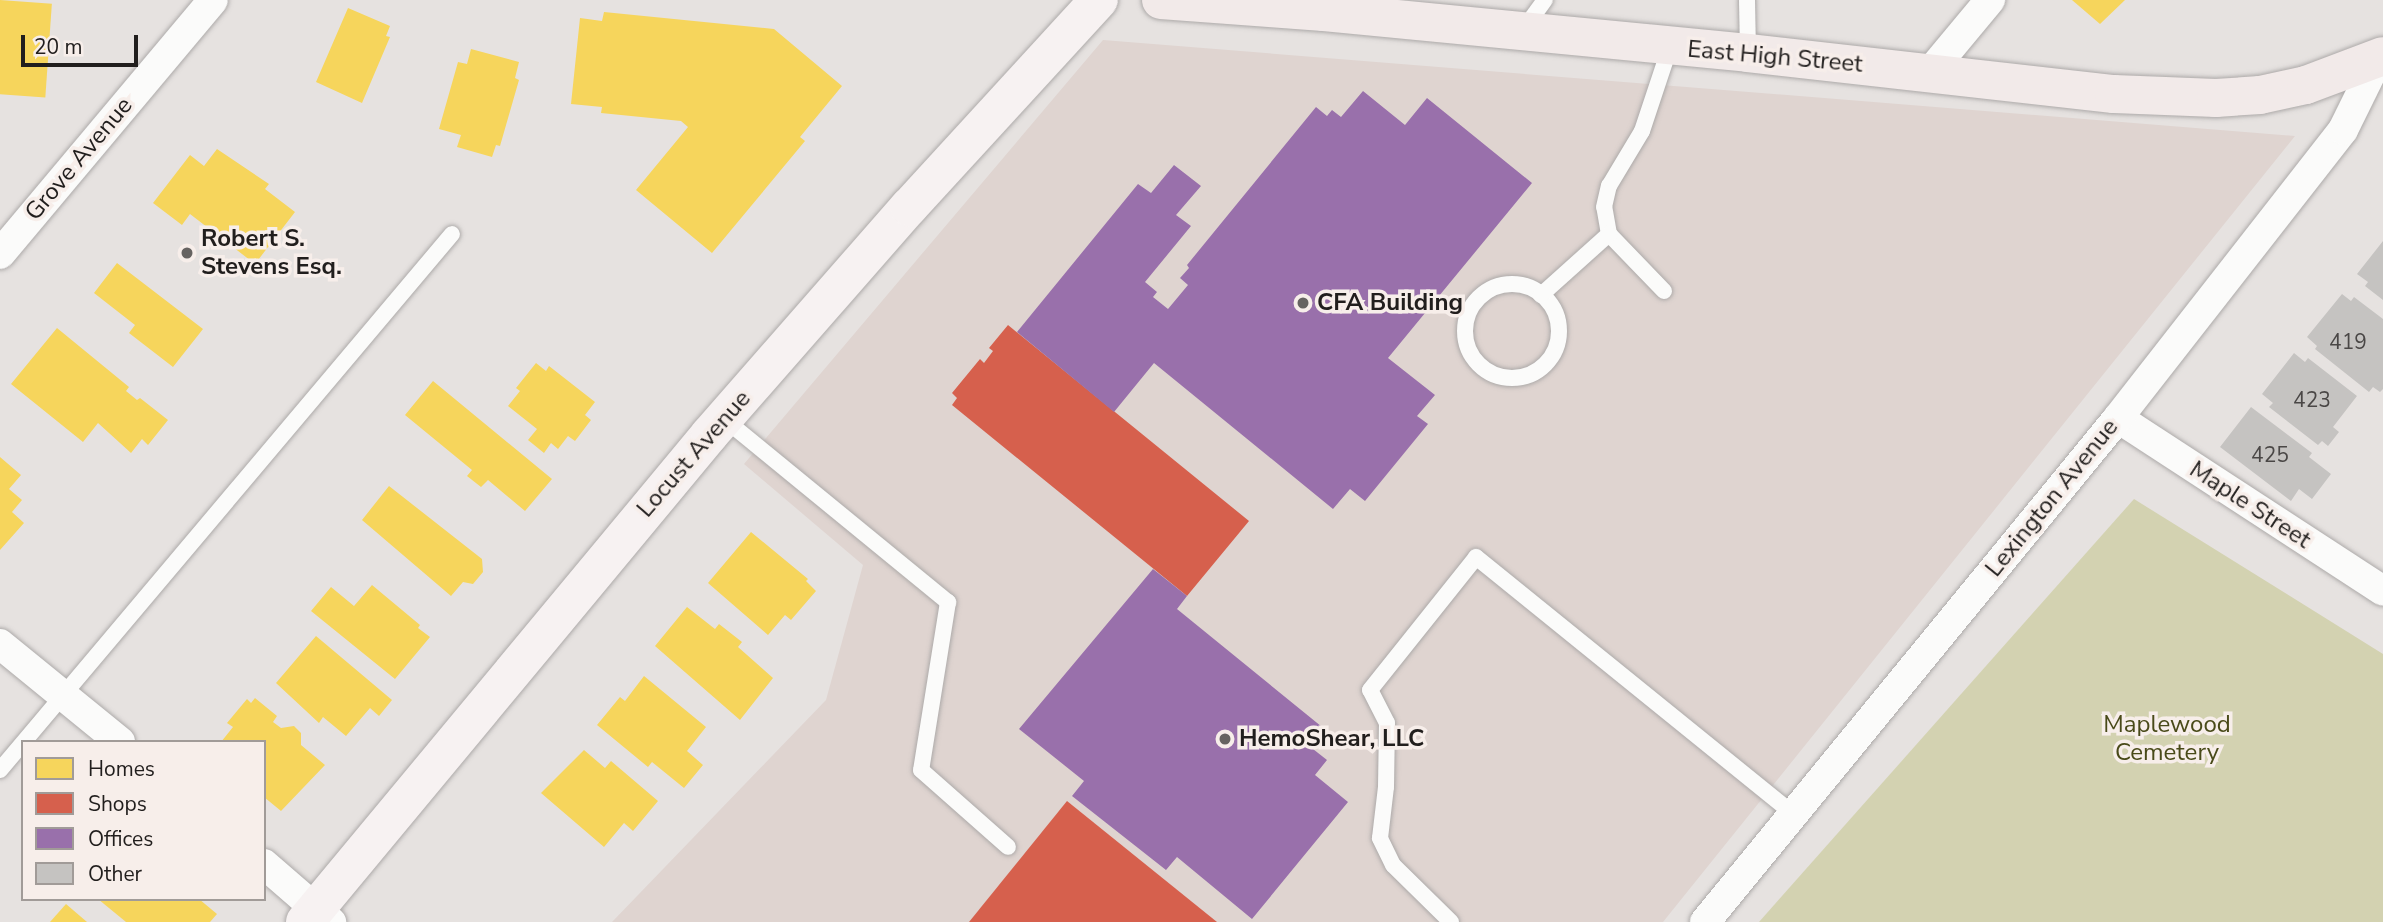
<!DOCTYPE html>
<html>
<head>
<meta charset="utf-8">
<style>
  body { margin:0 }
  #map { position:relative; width:2383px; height:922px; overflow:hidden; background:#e6e2e0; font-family:"Nunito Sans",sans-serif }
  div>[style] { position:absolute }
  .built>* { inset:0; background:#dfd4d0 }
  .green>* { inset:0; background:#d3d2b1 }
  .homes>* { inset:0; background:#f6d55c; transform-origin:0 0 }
  .shops>* { inset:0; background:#d6604d }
  .offices>* { inset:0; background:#9970ab }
  .building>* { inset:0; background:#c5c3c1 }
  .roads { filter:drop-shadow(0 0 2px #adaaa9) drop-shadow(0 0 2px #adaaa9) }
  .lane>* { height:16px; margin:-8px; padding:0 8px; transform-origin:8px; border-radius:8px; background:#fbfbfa }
  .lane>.ring { margin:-8px; padding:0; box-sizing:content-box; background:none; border:16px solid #fbfbfa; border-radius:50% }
  .street>* { height:30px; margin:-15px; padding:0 15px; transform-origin:15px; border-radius:15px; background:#fbfbfa }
  .secondary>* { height:38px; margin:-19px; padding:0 19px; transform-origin:19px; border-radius:19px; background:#f7f2f2 }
  .primary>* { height:38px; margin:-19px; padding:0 19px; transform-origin:19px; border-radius:19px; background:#f2eae9 }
  .dots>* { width:19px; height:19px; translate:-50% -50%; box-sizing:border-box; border:4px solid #f7eeea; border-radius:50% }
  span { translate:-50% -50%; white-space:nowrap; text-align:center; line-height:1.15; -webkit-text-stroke:7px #f7eeea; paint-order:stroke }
  .number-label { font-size:21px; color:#4a4746 }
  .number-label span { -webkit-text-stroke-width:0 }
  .street-label { font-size:24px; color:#211e1d }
  .poi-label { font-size:24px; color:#211e1d; font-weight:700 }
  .left { translate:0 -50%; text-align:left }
  .park-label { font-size:24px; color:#494a19 }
  .legend { position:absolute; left:21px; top:740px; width:245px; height:161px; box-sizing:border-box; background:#f7eeea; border:2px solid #a19b98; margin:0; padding:9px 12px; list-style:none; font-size:21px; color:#211e1d }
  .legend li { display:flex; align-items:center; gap:14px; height:35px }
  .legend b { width:35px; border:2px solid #a19b98 }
  .scale { position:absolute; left:21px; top:35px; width:117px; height:32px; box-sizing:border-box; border:4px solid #211e1d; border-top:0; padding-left:9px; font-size:21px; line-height:24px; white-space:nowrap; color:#211e1d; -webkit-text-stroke:5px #f7eeea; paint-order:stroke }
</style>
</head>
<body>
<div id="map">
  <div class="built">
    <div style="clip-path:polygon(1103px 40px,2295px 136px,1663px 922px,612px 922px,826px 700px,863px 565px,744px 464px)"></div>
  </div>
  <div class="green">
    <div style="clip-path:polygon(2134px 499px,2383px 654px,2383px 922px,1759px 922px)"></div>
  </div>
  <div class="homes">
    <div style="left:0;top:0;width:52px;height:94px;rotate:4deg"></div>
    <div style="clip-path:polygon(2072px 0,2125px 0,2100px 24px)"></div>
    <div style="clip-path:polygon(348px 8px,390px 26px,386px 36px,390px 37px,362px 103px,316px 82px)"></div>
    <div style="clip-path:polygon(604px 12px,774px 29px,842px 86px,800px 137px,805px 141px,712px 253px,636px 190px,688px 127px,681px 121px,601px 113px,602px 107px,571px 104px,580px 18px,602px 21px)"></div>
    <div style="clip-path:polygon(471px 49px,519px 62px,515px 78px,519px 80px,500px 146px,496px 145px,492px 157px,457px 147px,461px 135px,439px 129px,458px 62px,467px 64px)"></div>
    <div style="clip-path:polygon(217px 149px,269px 184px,265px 189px,295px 212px,255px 264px,190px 214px,182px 225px,153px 203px,190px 155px,204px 166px)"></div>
    <div style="clip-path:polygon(117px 263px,203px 329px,173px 367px,129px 333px,135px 325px,94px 293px)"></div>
    <div style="clip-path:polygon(57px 328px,129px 387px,126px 391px,137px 400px,140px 398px,168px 420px,148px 445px,142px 439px,131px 453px,98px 423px,83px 442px,11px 384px)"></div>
    <div style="clip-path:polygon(536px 363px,546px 371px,549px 366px,595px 402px,585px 415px,591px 420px,575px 441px,568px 436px,558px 449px,551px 443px,544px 453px,528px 440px,537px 429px,508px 406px,520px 391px,516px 388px)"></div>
    <div style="clip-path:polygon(433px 381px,552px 479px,525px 511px,488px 480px,481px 487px,467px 476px,472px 470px,405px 415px)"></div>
    <div style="clip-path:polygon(0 457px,21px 475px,9px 489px,22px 500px,12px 512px,24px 523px,0 550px)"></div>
    <div style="clip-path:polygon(389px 486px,482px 559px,483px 572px,473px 584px,463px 582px,451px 596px,362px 520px)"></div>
    <div style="clip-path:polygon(751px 532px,808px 579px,806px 581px,816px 591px,791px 620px,785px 615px,768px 635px,708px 583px)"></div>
    <div style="clip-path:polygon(372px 585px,420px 625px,418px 628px,430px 637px,395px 679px,311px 611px,331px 587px,354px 606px)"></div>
    <div style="clip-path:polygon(687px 607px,715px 629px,719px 624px,742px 642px,738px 647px,773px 678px,740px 720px,655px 646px)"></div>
    <div style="clip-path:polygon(316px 636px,392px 700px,379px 716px,370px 708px,346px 736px,323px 717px,319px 723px,276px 683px)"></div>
    <div style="clip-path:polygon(644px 676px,706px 727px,687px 751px,703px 765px,684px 788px,652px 762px,648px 767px,597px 725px,620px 697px,625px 701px)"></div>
    <div style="clip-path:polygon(255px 698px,277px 716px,273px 722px,281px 728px,294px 726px,301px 733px,301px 745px,325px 765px,281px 811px,264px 797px,264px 742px,221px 742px,233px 727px,227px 723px,247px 699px,251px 703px)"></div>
    <div style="clip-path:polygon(584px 750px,605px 768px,611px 761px,658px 801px,633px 831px,624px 823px,604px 847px,541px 793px)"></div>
    <div style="clip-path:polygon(98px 899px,199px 899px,217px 914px,210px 922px,126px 922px)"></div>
    <div style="clip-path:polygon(66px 904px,87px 922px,50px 922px)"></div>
  </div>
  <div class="shops">
    <div style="clip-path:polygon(1008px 325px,1249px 521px,1187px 596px,952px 405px,957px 398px,952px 393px,980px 359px,984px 363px,993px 351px,989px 348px)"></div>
    <div style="clip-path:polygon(1067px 801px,1217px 922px,969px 922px)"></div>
  </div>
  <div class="offices">
    <div style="clip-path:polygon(1363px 91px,1405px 125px,1427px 98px,1532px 183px,1388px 358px,1435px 395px,1417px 416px,1428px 424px,1365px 501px,1350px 489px,1333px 509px,1154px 363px,1114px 412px,1017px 332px,1138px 184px,1151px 193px,1174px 165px,1201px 186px,1176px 215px,1191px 226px,1145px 282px,1157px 292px,1153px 297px,1168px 309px,1188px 285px,1180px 278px,1189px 268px,1187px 265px,1316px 107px,1327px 116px,1332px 110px,1341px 117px)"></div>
    <div style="clip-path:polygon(1153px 569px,1187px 596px,1177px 609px,1327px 731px,1313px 749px,1327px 760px,1315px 775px,1348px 802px,1252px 919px,1177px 857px,1166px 870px,1072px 796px,1084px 781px,1019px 729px)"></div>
  </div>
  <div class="building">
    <div style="clip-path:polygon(2383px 241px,2383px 300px,2365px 286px,2368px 282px,2357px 274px)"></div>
    <div style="clip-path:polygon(2342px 294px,2351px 301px,2354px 297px,2383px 319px,2383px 389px,2380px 392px,2373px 387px,2369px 392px,2315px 349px,2317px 346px,2307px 337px)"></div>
    <div style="clip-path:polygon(2294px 353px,2305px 362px,2308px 358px,2357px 396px,2333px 427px,2339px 432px,2328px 446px,2322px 441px,2318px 445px,2269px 407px,2273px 403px,2262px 394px)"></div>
    <div style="clip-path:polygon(2251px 407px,2312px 453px,2309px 457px,2331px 474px,2312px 499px,2299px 489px,2291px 501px,2220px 447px)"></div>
  </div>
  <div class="roads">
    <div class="lane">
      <div style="left:1747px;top:0;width:53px;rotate:88.9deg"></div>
      <div style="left:1523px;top:30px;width:37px;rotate:-54deg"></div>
      <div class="ring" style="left:1465px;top:284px;width:78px;height:78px"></div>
      <div style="left:1664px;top:291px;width:79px;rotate:-134deg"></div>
      <div style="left:1609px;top:234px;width:27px;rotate:-100deg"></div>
      <div style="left:1604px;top:207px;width:22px;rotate:-77deg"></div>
      <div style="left:1609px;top:186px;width:64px;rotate:-59deg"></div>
      <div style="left:1642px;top:131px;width:89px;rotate:-71.6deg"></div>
      <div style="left:1541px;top:295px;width:91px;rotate:-41.9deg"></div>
      <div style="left:723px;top:418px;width:291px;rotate:39.3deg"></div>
      <div style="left:948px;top:602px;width:170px;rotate:99.1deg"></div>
      <div style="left:921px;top:770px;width:116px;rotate:41.5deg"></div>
      <div style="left:0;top:770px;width:701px;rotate:-49.86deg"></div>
      <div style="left:1451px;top:922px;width:81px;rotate:-135.5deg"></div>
      <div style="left:1393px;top:865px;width:30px;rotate:-116deg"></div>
      <div style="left:1380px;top:838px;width:51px;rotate:-83.3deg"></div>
      <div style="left:1386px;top:787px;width:64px;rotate:-89.1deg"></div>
      <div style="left:1387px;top:723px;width:37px;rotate:-117deg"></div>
      <div style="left:1370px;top:690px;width:170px;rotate:-51.4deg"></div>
      <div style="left:1476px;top:557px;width:408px;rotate:39deg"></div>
    </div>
    <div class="street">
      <div style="left:1930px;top:72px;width:94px;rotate:-50.2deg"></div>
      <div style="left:0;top:254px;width:331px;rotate:-50deg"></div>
      <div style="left:2118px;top:418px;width:316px;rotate:33.1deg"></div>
      <div style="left:0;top:644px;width:155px;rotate:39.2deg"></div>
      <div style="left:264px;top:864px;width:89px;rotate:40.9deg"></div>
      <div style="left:1705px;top:922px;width:652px;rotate:-50.67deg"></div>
      <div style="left:2118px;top:418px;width:365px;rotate:-52deg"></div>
      <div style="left:2343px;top:130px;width:79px;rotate:-63.8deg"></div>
    </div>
    <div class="secondary">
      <div style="left:305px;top:922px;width:634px;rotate:-50.31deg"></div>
      <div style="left:710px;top:434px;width:302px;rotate:-48.8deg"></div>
      <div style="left:909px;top:207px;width:281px;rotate:-47.5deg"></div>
    </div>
    <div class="primary">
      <div style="left:1161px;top:0;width:163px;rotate:4.2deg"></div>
      <div style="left:1324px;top:12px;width:426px;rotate:5.5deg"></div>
      <div style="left:1748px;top:53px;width:368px;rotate:6.4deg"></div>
      <div style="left:2114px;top:94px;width:102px;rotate:2.2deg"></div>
      <div style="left:2216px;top:98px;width:44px;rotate:-3.9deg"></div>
      <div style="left:2260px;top:95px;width:47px;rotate:-12.3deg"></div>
      <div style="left:2306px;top:85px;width:82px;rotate:-20.6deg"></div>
    </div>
  </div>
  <div class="dots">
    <div style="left:187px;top:253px;background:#666361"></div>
    <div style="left:1303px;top:303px;background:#666361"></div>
    <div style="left:1225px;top:739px;background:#666361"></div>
  </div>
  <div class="number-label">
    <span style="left:2348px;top:342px">419</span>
    <span style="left:2312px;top:400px">423</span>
    <span style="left:2270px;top:455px">425</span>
  </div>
  <div class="street-label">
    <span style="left:1775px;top:57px;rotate:5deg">East High Street</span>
    <span style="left:79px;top:159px;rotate:-50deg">Grove Avenue</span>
    <span style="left:694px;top:454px;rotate:-49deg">Locust Avenue</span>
    <span style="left:2052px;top:498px;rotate:-51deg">Lexington Avenue</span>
    <span style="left:2250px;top:505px;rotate:33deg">Maple Street</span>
  </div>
  <div class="poi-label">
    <span class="left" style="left:201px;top:253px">Robert S.<br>Stevens Esq.</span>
    <span class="left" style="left:1317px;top:303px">CFA Building</span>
    <span class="left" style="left:1239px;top:739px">HemoShear, LLC</span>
  </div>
  <div class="park-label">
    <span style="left:2167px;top:739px">Maplewood<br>Cemetery</span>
  </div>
  <ul class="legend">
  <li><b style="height:19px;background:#f6d55c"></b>Homes</li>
  <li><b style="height:19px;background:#d6604d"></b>Shops</li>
  <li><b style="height:19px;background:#9970ab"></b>Offices</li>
  <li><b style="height:19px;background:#c5c3c1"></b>Other</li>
  </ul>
  <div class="scale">20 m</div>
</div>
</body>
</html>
